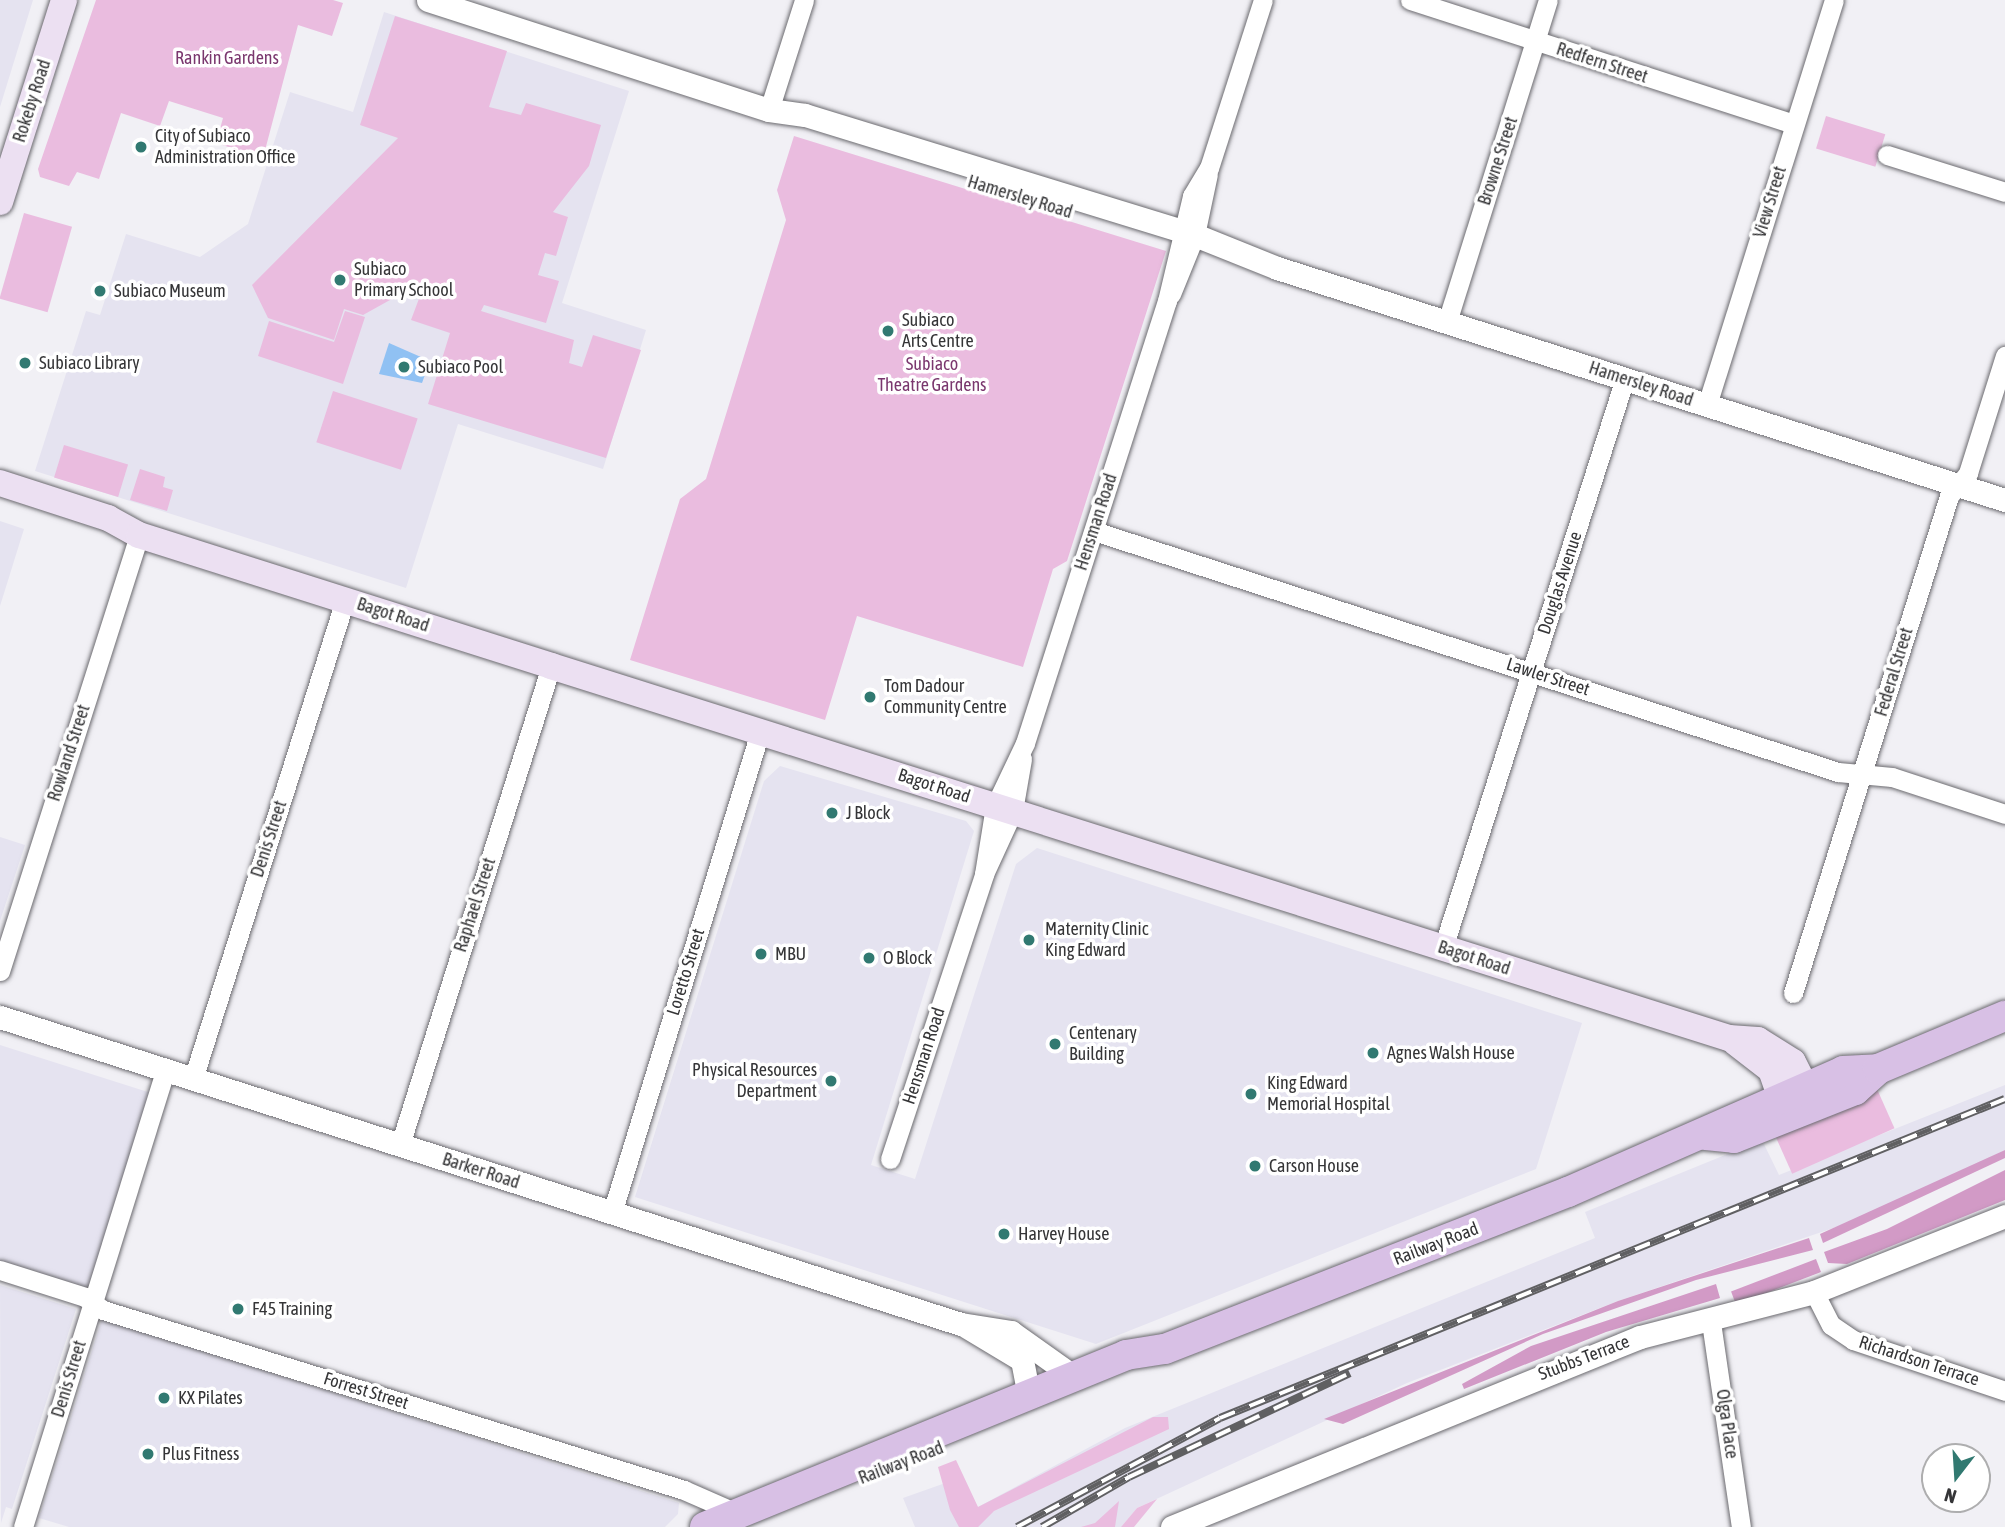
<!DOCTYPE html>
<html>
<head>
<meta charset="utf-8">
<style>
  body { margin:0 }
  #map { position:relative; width:2005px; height:1527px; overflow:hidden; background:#f1f0f5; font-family:"Asap Condensed",sans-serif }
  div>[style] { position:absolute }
  .built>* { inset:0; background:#e5e3f0 }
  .green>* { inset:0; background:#eabcdf; transform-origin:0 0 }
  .forest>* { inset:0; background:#d29ac6; transform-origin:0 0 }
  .water>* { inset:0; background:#90c1f3 }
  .roads { filter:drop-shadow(0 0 2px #6b6a6f) drop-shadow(0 0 2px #6b6a6f) }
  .minor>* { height:19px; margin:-9.5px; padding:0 9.5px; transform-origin:9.5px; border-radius:9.5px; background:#fff }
  .tertiary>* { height:23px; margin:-11.5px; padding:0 11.5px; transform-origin:11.5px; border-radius:11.5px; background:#fff }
  .secondary>* { height:26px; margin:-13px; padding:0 13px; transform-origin:13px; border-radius:13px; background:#ece0f2 }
  .primary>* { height:30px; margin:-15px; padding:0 15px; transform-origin:15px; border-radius:15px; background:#d8c0e5 }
  .rail>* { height:8px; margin-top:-4px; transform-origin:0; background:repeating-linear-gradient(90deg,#fff 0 16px,#606062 0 32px); box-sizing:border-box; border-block:2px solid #606062 }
  .dots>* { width:19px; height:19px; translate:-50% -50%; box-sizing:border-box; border:4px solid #fff; border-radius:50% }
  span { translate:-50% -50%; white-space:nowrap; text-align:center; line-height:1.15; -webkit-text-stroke:7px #fff; paint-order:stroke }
  .park-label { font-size:18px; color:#7a376e }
  .street-label { font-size:18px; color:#353537 }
  .poi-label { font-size:18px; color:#353537 }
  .left { translate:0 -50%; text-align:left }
  .right { translate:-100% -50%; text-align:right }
  .north { position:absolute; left:1921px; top:1443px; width:70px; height:70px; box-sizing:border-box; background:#fff; border:2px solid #aeaeaf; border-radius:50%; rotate:197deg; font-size:19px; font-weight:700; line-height:28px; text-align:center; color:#353537 }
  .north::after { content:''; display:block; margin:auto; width:24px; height:32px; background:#317971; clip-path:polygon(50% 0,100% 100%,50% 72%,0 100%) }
</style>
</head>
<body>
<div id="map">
  <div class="built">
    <div style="clip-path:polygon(0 0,33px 0,0 107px)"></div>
    <div style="clip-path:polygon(384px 12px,629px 91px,562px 303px,646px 330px,603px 469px,458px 424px,406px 588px,35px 471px,86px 311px,100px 315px,126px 234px,200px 257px,248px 224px,290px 92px,353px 112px)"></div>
    <div style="clip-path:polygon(0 521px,24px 529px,0 606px)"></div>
    <div style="clip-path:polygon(780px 766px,966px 821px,974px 831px,871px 1165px,915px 1179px,1016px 864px,1037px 848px,1582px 1023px,1536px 1169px,1096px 1344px,635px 1197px,764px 781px)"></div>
    <div style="clip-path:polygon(0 837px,25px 845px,0 921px)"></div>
    <div style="clip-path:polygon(0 1045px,151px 1093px,88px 1290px,0 1262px)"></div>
    <div style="clip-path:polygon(2005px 1085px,2005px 1150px,1875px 1214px,1618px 1301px,1407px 1383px,1137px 1508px,1121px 1527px,915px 1527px,903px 1498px,951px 1481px,978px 1507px,1125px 1428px,1595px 1238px,1585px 1212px,1762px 1140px,1779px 1175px)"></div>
    <div style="clip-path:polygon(0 1285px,76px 1309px,12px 1509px,6px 1507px,1px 1523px)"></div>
    <div style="clip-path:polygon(102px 1319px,679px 1503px,678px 1514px,665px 1527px,69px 1527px,39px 1518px)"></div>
  </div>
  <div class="green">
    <div style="clip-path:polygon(96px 0,333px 0,343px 3px,332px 36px,298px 25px,263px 158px,216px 143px,223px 118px,169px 101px,160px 126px,121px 113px,99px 179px,77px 172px,69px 186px,40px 177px,38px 169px)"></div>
    <div style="clip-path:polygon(395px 16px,507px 51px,489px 107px,521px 115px,526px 103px,601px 125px,589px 166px,553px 212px,568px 217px,556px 256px,545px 253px,538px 275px,559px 281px,546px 323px,484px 305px,481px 311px,574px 340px,569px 363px,582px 367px,593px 335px,641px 350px,606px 458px,428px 404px,450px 333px,411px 320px,426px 280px,363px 315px,344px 309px,334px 340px,268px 318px,252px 285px,398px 138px,360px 125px)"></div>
    <div style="left:1826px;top:116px;width:62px;height:34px;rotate:17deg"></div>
    <div style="clip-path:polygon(794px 136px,1166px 251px,1067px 561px,1053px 569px,1023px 667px,857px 616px,825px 720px,630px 660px,680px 499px,706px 479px,786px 220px,777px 190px)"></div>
    <div style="left:24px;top:213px;width:50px;height:89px;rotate:16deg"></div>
    <div style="clip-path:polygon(345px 311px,365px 317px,343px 384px,258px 356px,269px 321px,334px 342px)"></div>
    <div style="left:333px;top:391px;width:89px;height:54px;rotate:18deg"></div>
    <div style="left:64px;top:445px;width:67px;height:34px;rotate:17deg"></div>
    <div style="clip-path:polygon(140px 469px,165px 477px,163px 487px,173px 490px,167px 511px,130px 500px)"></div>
    <div style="left:1877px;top:1089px;width:43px;height:112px;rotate:66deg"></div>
    <div style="clip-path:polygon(1153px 1417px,1168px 1417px,1169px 1429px,994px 1511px,978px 1527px,959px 1527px,950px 1510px,938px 1467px,956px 1460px,978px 1507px)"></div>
    <div style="clip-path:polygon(1157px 1499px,1134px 1527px,1121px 1527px,1137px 1508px)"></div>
    <div style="clip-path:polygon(1119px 1501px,1115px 1527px,1081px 1527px,1095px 1523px)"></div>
  </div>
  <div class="forest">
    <div style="clip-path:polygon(2005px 1150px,2005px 1158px,1823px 1243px,1820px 1234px)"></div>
    <div style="clip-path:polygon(2005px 1170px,2005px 1200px,1847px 1264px,1828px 1263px,1824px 1252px,1887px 1229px)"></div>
    <div style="clip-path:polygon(1809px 1238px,1813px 1250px,1696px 1280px,1543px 1334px,1343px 1424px,1324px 1419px,1618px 1301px)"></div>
    <div style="left:1816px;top:1259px;width:14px;height:91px;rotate:69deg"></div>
    <div style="clip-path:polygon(1716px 1284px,1720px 1298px,1606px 1332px,1464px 1389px,1462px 1384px,1531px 1346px)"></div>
  </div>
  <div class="water">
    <div style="clip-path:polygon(389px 343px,430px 361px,422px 383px,379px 374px)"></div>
  </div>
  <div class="roads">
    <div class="minor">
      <div style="left:1410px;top:0;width:404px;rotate:17.9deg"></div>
      <div style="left:769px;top:110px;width:115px;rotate:-72.3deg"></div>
      <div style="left:1887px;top:155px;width:124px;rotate:17.4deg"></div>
      <div style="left:1171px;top:294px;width:64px;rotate:-67.9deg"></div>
      <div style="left:1195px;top:235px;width:62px;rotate:-78deg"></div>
      <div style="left:1447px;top:322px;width:337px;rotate:-72.6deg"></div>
      <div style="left:1707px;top:405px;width:424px;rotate:-72.6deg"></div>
      <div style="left:1094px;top:531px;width:782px;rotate:17.95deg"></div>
      <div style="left:1838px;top:772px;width:54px;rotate:5.3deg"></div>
      <div style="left:1892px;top:777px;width:119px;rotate:18.1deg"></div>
      <div style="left:984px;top:874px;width:69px;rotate:-80.8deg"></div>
      <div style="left:995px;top:806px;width:70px;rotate:-64.5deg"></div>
      <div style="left:1025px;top:743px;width:464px;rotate:-72.2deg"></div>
      <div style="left:1167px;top:301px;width:108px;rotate:-76.6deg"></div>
      <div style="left:1192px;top:196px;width:33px;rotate:-59deg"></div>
      <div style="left:1209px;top:168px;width:176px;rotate:-72.2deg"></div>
      <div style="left:1443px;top:948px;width:598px;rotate:-72.29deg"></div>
      <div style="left:0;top:971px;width:458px;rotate:-72.3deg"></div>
      <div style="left:1793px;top:993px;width:521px;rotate:-72.57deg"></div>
      <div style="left:1949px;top:496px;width:30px;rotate:-50deg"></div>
      <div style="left:1968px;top:473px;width:123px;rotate:-72.5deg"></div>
      <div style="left:193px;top:1079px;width:503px;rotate:-72.39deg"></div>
      <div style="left:400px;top:1145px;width:502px;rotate:-72.5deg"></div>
      <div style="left:890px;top:1159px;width:300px;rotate:-71.7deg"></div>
      <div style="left:984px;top:874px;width:69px;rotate:-65.3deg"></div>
      <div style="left:1013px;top:811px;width:53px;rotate:-80.2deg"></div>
      <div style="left:612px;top:1213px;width:503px;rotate:-72.9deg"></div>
      <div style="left:0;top:1270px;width:89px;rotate:17.6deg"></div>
      <div style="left:85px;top:1297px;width:22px;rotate:36deg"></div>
      <div style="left:103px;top:1310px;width:608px;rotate:17.21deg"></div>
      <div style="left:684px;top:1490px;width:55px;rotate:23.7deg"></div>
      <div style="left:1814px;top:1292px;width:37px;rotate:63deg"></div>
      <div style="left:1831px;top:1325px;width:27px;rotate:34deg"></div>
      <div style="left:1853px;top:1340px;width:160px;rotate:18.5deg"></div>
      <div style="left:1711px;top:1322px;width:207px;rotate:81.7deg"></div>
      <div style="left:23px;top:1527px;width:479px;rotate:-72.7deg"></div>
    </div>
    <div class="tertiary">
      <div style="left:428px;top:0;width:358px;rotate:17.9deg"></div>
      <div style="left:769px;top:110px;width:36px;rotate:8deg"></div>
      <div style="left:805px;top:115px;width:408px;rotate:17.1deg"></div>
      <div style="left:1195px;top:235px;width:88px;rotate:21.9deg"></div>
      <div style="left:1277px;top:268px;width:764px;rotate:17.68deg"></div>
      <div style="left:0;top:1017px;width:1009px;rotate:17.72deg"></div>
      <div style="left:961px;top:1324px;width:51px;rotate:9.1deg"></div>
      <div style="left:1011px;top:1332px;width:77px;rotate:35.5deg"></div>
      <div style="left:967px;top:1327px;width:64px;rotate:31deg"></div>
      <div style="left:1022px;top:1360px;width:36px;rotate:79deg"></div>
      <div style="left:1172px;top:1527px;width:505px;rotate:-22.1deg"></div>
      <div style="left:1640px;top:1337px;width:180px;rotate:-14.5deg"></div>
      <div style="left:1814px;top:1292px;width:206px;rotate:-21.7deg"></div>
    </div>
    <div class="secondary">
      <div style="left:0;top:202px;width:212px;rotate:-72.4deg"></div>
      <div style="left:0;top:483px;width:114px;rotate:18deg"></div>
      <div style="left:108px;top:518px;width:35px;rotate:29deg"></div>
      <div style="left:139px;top:535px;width:432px;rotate:17.6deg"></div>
      <div style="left:551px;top:666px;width:1235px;rotate:17.53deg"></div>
      <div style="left:1729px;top:1038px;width:29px;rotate:4deg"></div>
      <div style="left:1758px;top:1040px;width:41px;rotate:32.2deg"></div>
      <div style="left:1793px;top:1062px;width:47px;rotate:63.4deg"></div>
      <div style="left:1736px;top:1043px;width:44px;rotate:37.6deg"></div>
      <div style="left:1771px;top:1070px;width:49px;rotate:70.8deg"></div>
    </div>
    <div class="primary">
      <div style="left:1706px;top:1135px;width:28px;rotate:6deg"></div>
      <div style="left:1734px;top:1138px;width:130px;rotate:-21.6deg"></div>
      <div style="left:1855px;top:1090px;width:31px;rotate:-42deg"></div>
      <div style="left:705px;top:1527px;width:455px;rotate:-22.2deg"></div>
      <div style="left:1126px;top:1355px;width:39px;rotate:-9deg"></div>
      <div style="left:1165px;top:1349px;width:433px;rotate:-21.3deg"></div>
      <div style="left:1568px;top:1192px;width:300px;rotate:-23.7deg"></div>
      <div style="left:1843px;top:1071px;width:35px;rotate:-3deg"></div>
      <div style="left:1878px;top:1069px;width:138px;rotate:-22.7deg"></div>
    </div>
  </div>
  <div class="rail">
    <div style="left:1017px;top:1527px;width:230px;rotate:-28.2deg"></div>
    <div style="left:1220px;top:1418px;width:847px;rotate:-22.12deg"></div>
    <div style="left:1042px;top:1527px;width:100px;rotate:-29.9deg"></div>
    <div style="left:1129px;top:1477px;width:244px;rotate:-25.2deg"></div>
  </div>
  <div class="dots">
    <div style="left:141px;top:147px;background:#317971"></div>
    <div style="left:340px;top:280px;background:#317971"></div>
    <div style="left:100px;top:291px;background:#317971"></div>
    <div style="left:888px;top:331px;background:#317971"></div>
    <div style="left:25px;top:363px;background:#317971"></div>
    <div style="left:404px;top:367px;background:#317971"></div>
    <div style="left:870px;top:697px;background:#317971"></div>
    <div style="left:832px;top:813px;background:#317971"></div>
    <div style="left:1029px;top:940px;background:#317971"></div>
    <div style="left:761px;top:954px;background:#317971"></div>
    <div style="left:869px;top:958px;background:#317971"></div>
    <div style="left:1055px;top:1044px;background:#317971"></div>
    <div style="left:1373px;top:1053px;background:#317971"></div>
    <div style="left:831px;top:1081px;background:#317971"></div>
    <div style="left:1251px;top:1094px;background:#317971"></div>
    <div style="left:1255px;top:1166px;background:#317971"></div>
    <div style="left:1004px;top:1234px;background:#317971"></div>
    <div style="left:238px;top:1309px;background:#317971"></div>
    <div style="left:164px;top:1398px;background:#317971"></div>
    <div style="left:148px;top:1454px;background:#317971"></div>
  </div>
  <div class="park-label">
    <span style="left:227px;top:58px">Rankin Gardens</span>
    <span style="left:932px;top:375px">Subiaco<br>Theatre Gardens</span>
  </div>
  <div class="street-label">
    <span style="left:1602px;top:63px;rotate:18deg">Redfern Street</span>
    <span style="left:32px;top:101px;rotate:-72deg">Rokeby Road</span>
    <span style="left:1498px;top:161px;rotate:-72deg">Browne Street</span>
    <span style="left:1020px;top:197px;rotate:17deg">Hamersley Road</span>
    <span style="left:1770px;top:202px;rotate:-73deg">View Street</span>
    <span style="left:1641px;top:384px;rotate:18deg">Hamersley Road</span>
    <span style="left:1096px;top:522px;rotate:-72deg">Hensman Road</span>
    <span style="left:1560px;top:583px;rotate:-72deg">Douglas Avenue</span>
    <span style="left:393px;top:615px;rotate:18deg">Bagot Road</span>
    <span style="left:1894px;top:672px;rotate:-73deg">Federal Street</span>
    <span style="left:1548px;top:677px;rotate:18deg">Lawler Street</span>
    <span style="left:69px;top:753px;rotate:-72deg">Rowland Street</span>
    <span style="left:934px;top:786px;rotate:18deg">Bagot Road</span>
    <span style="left:269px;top:839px;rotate:-72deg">Denis Street</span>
    <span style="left:475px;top:905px;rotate:-72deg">Raphael Street</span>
    <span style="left:1474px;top:958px;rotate:18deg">Bagot Road</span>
    <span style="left:686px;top:972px;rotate:-73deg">Loretto Street</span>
    <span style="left:924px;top:1056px;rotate:-72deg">Hensman Road</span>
    <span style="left:481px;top:1171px;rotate:18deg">Barker Road</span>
    <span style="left:1436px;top:1244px;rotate:-21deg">Railway Road</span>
    <span style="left:1584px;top:1358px;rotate:-21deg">Stubbs Terrace</span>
    <span style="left:1919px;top:1361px;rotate:18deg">Richardson Terrace</span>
    <span style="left:69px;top:1379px;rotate:-73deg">Denis Street</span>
    <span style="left:366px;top:1391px;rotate:17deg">Forrest Street</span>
    <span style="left:1727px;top:1424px;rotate:82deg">Olga Place</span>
    <span style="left:901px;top:1463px;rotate:-21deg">Railway Road</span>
  </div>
  <div class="poi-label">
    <span class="left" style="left:155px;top:147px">City of Subiaco<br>Administration Office</span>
    <span class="left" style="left:354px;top:280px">Subiaco<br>Primary School</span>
    <span class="left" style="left:114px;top:291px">Subiaco Museum</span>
    <span class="left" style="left:902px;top:331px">Subiaco<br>Arts Centre</span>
    <span class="left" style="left:39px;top:363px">Subiaco Library</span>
    <span class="left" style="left:418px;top:367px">Subiaco Pool</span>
    <span class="left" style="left:884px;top:697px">Tom Dadour<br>Community Centre</span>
    <span class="left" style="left:846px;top:813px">J Block</span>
    <span class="left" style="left:1045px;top:940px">Maternity Clinic<br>King Edward</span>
    <span class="left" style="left:775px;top:954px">MBU</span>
    <span class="left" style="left:883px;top:958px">O Block</span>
    <span class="left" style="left:1069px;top:1044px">Centenary<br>Building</span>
    <span class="left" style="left:1387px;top:1053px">Agnes Walsh House</span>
    <span class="right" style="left:817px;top:1081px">Physical Resources<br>Department</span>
    <span class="left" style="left:1267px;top:1094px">King Edward<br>Memorial Hospital</span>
    <span class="left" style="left:1269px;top:1166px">Carson House</span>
    <span class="left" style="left:1018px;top:1234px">Harvey House</span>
    <span class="left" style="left:252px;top:1309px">F45 Training</span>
    <span class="left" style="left:178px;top:1398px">KX Pilates</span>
    <span class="left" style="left:162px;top:1454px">Plus Fitness</span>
  </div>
  <div class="north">N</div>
</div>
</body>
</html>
